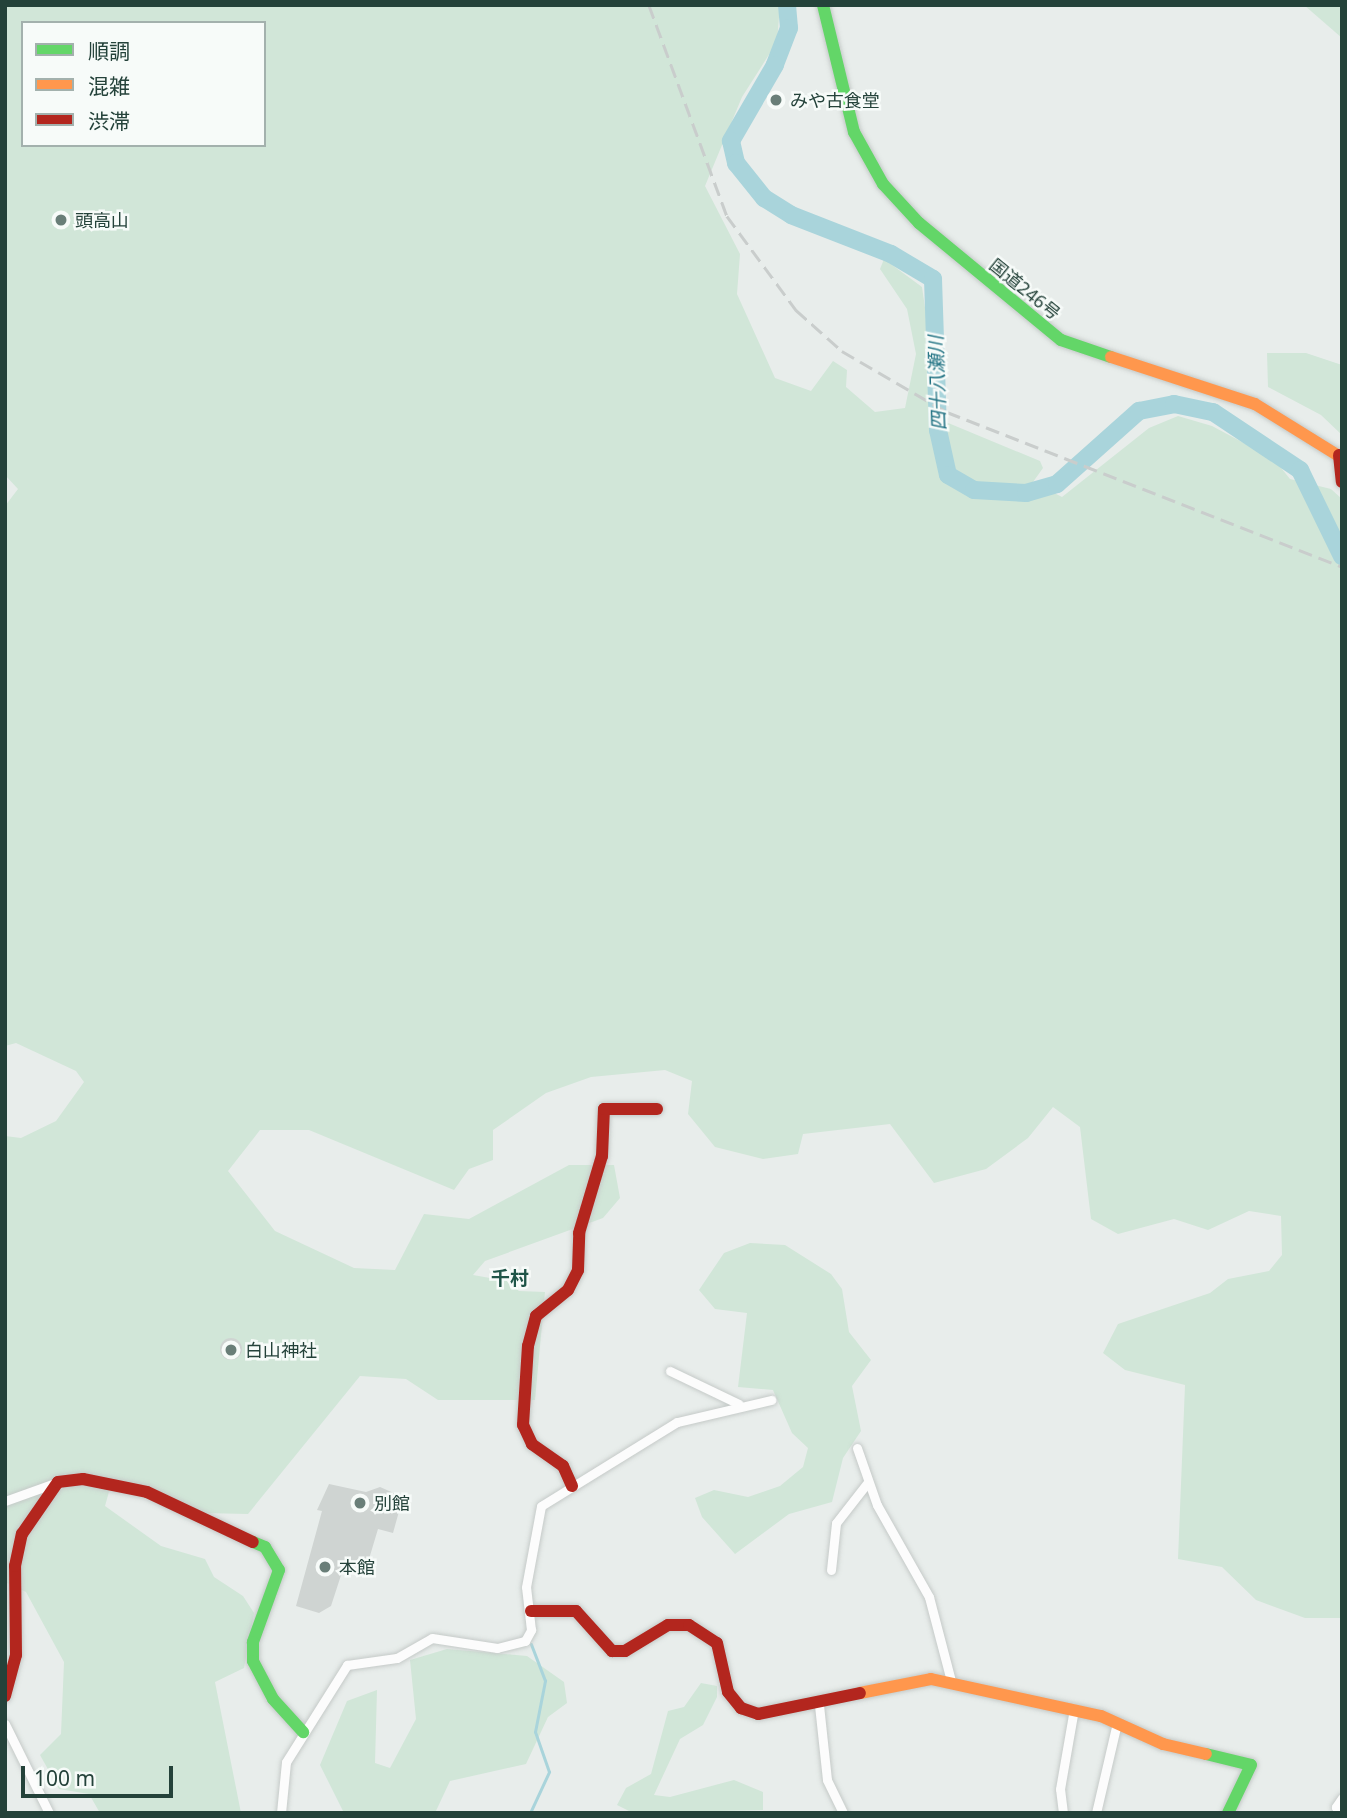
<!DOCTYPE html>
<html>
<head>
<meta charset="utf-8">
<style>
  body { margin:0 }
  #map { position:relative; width:1347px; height:1818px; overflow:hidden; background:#e8edeb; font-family:"Noto Sans","Noto Sans JP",sans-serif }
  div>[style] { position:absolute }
  .green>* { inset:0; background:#d1e6d8 }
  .stream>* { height:2.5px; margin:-1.25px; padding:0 1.25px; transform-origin:1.25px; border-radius:1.25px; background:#a9d4db }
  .river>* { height:18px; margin:-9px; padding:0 9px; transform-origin:9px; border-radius:9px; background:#a9d4db }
  .building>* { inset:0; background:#cfd4d2 }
  .round { border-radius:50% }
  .roads { filter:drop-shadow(0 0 2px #c5cac8) drop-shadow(0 0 2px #c5cac8) }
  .street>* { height:9px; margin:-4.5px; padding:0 4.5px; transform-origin:4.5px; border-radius:4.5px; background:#fcfcfc }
  .fast>* { height:12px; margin:-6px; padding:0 6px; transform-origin:6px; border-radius:6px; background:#63d668 }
  .slow>* { height:12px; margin:-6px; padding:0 6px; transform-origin:6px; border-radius:6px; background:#ff974d }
  .jam>* { height:12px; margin:-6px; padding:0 6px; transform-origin:6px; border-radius:6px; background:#b3261e }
  .rail>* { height:2.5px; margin-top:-1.25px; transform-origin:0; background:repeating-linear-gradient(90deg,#c9cdcc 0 14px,transparent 0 21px) }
  .dots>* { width:19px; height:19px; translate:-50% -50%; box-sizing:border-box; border:4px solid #f7fbf9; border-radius:50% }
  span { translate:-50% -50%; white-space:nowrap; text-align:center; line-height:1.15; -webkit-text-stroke:5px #f7fbf9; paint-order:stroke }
  .poi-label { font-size:18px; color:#24423a }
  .left { translate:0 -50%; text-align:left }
  .street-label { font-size:18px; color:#24423a }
  .water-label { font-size:19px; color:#1c6f80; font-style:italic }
  .neighbourhood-label { font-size:19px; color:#1f5548; font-weight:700 }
  .frame { position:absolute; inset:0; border:7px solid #24423a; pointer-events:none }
  .legend { position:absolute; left:21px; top:21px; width:245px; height:126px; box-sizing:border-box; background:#f7fbf9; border:2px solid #a3b1ad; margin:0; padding:9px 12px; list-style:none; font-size:21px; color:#24423a }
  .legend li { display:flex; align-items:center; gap:14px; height:35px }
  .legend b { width:35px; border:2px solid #a3b1ad }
  .scale { position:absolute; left:21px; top:1766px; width:152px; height:32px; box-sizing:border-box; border:4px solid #24423a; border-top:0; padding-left:9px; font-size:21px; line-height:24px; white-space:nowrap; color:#24423a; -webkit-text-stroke:5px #f7fbf9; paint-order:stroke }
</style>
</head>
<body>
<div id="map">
  <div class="green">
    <div style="clip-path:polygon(evenodd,5px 5px,780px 5px,777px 42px,742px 97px,705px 186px,740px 254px,737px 294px,775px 378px,811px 391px,833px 361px,847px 370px,846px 387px,875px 412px,905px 408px,916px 354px,907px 309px,880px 269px,884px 259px,922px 287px,931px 349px,929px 415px,1040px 461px,1043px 468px,1033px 482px,1062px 497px,1149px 428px,1178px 416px,1212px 426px,1274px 459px,1290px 479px,1331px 489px,1342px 499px,1342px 1618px,1305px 1618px,1256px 1600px,1222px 1567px,1178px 1559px,1185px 1385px,1125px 1370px,1103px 1353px,1118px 1324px,1210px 1293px,1228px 1279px,1269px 1271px,1282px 1255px,1281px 1216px,1249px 1211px,1208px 1230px,1174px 1219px,1118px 1234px,1091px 1219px,1080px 1127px,1053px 1107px,1028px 1138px,986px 1169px,934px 1183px,890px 1124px,803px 1134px,798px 1154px,763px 1159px,715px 1147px,688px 1114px,692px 1081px,665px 1070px,591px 1077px,546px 1093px,493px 1130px,493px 1160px,469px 1169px,454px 1190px,309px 1130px,260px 1130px,228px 1171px,275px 1231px,354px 1268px,395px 1270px,424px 1214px,469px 1219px,569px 1165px,614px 1165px,620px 1198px,603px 1218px,485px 1261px,473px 1275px,507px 1281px,519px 1291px,545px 1292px,535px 1400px,438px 1400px,406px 1379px,360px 1376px,248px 1514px,201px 1513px,112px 1481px,105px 1506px,161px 1546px,205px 1559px,214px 1577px,243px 1596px,254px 1613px,244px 1668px,215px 1682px,241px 1813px,100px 1813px,89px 1794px,59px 1789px,40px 1755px,61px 1734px,64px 1662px,26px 1592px,5px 1582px,5px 1136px,21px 1138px,56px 1121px,84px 1082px,76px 1071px,16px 1043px,5px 1046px,5px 506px,18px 489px,5px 475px,5px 5px,23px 23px,264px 23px,264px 145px,23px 145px,23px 23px)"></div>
    <div style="clip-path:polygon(1304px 5px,1342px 5px,1342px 38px)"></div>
    <div style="clip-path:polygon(1267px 353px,1306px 353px,1342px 365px,1342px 435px,1321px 415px,1268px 387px)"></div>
    <div style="clip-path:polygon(750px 1243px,785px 1245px,831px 1274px,842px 1289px,849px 1332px,871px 1360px,852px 1386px,861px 1431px,843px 1458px,832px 1502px,789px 1514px,735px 1554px,702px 1517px,695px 1498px,714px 1490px,748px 1497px,780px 1486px,803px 1467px,808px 1448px,792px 1433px,773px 1390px,738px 1387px,747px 1313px,715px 1309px,699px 1290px,724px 1253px)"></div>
    <div style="clip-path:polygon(447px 1649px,527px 1656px,564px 1682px,567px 1703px,548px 1717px,526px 1764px,450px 1781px,435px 1813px,344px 1813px,320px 1765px,347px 1701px,377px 1690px,375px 1763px,390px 1768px,416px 1719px,410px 1660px)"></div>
    <div style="clip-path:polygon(701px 1683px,717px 1686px,717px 1697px,703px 1725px,680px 1739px,654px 1795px,670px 1797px,734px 1780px,763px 1792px,763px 1810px,633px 1813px,617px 1805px,626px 1788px,651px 1774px,668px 1711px,684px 1707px)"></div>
  </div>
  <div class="stream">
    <div style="left:530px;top:1813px;width:45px;rotate:-65.1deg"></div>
    <div style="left:549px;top:1772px;width:42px;rotate:-109.3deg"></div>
    <div style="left:535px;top:1732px;width:52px;rotate:-78.9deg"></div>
    <div style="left:545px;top:1681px;width:39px;rotate:-111deg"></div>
  </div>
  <div class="river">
    <div style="left:787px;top:5px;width:23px;rotate:85deg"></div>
    <div style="left:789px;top:28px;width:40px;rotate:111deg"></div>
    <div style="left:775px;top:65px;width:88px;rotate:120.1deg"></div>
    <div style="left:731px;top:141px;width:23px;rotate:77deg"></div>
    <div style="left:736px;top:163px;width:45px;rotate:51.3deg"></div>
    <div style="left:764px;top:198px;width:32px;rotate:32deg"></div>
    <div style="left:791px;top:215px;width:107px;rotate:21.3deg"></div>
    <div style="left:891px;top:254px;width:49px;rotate:30.8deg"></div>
    <div style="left:933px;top:279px;width:151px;rotate:88.1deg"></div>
    <div style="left:938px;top:430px;width:46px;rotate:77.5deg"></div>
    <div style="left:948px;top:475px;width:30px;rotate:30deg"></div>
    <div style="left:974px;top:490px;width:52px;rotate:3.3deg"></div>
    <div style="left:1026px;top:493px;width:32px;rotate:-16deg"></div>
    <div style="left:1057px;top:484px;width:110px;rotate:-41.7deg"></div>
    <div style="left:1139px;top:411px;width:36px;rotate:-11deg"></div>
    <div style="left:1174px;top:404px;width:40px;rotate:12deg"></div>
    <div style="left:1213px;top:412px;width:105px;rotate:33.7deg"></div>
    <div style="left:1300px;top:470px;width:96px;rotate:64deg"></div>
  </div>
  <div class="building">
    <div class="round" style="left:220px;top:1338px;width:22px;height:22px"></div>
    <div style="clip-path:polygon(329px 1484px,366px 1492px,380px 1487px,403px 1497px,393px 1533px,378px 1529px,369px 1559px,345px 1563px,331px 1606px,319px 1613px,296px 1606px,322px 1511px,317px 1510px)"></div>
  </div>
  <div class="roads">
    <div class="street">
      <div style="left:670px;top:1371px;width:76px;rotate:25.6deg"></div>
      <div style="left:857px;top:1448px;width:60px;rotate:70.7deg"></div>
      <div style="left:877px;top:1505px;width:106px;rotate:60.5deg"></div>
      <div style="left:929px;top:1597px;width:87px;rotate:75.3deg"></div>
      <div style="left:5px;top:1501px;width:56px;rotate:-19.7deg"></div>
      <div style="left:831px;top:1570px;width:47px;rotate:-83.9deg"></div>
      <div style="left:836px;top:1523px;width:52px;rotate:-52deg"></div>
      <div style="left:819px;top:1705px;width:75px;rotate:83.9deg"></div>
      <div style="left:827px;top:1780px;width:37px;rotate:64deg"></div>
      <div style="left:5px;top:1724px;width:99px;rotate:63.7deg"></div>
      <div style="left:1342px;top:1798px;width:11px;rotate:124deg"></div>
      <div style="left:1336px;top:1807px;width:7px;rotate:27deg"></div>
      <div style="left:281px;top:1813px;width:51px;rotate:-84.4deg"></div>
      <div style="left:286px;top:1762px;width:115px;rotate:-57.8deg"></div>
      <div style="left:347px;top:1665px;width:50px;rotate:-8deg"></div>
      <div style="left:397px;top:1658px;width:40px;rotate:-29.7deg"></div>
      <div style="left:432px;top:1638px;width:66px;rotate:8.7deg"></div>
      <div style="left:497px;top:1648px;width:29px;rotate:-14deg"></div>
      <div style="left:525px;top:1641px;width:13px;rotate:-61deg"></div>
      <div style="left:531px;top:1630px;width:43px;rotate:-96.6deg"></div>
      <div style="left:526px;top:1587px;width:82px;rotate:-79.5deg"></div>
      <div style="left:541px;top:1506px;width:160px;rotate:-31.7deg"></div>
      <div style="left:677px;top:1422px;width:97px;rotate:-13.2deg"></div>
      <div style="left:1063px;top:1813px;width:24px;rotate:-97deg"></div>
      <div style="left:1060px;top:1789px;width:81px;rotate:-80.1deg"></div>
      <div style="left:1096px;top:1813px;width:92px;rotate:-76.9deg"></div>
    </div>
    <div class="fast">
      <div style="left:823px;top:5px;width:131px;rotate:76.3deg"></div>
      <div style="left:854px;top:132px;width:60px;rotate:60.9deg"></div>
      <div style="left:883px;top:184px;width:53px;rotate:47.3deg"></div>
      <div style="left:919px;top:223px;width:184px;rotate:39.5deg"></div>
      <div style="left:1061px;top:340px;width:53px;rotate:18.8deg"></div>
      <div style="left:253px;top:1542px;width:13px;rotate:23deg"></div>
      <div style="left:265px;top:1547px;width:27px;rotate:59deg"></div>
      <div style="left:279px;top:1570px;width:77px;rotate:109.9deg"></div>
      <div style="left:253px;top:1642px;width:19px;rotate:90deg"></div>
      <div style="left:253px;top:1661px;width:43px;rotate:62.2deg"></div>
      <div style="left:273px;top:1699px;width:45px;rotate:47.7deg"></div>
      <div style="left:1206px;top:1754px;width:46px;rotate:13.7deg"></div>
      <div style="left:1251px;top:1765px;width:53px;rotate:115.6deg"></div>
    </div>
    <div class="slow">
      <div style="left:1111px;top:357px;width:151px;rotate:18.1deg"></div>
      <div style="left:1255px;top:404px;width:102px;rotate:31.8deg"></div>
      <div style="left:860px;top:1693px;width:72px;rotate:-11.2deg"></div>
      <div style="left:931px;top:1679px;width:174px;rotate:12.3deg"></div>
      <div style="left:1101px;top:1716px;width:68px;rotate:24.3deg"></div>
      <div style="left:1163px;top:1744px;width:44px;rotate:13.1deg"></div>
    </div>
    <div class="jam">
      <div style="left:1339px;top:455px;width:27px;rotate:84deg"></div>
      <div style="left:572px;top:1486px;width:22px;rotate:-114deg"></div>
      <div style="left:563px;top:1466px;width:38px;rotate:-145deg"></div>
      <div style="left:532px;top:1444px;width:21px;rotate:-115deg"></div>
      <div style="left:523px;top:1425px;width:79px;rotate:-86.4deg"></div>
      <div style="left:528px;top:1346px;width:31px;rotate:-75deg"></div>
      <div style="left:536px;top:1316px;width:41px;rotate:-39.1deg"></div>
      <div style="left:568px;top:1290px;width:22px;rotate:-63deg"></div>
      <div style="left:578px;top:1270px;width:37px;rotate:-88deg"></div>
      <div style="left:579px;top:1233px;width:80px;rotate:-73.4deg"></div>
      <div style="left:602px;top:1156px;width:47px;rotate:-87.6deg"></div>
      <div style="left:604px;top:1109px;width:53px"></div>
      <div style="left:531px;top:1611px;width:45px"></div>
      <div style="left:576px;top:1611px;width:54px;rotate:48deg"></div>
      <div style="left:612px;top:1651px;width:13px"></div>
      <div style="left:625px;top:1651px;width:50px;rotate:-31.2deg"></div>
      <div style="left:668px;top:1625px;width:21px"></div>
      <div style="left:689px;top:1625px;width:33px;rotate:33deg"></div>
      <div style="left:717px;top:1643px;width:50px;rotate:77.3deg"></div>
      <div style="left:728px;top:1692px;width:21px;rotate:51deg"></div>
      <div style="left:741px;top:1708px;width:18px;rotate:19deg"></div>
      <div style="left:758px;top:1714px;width:104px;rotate:-11.6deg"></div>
      <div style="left:5px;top:1696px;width:42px;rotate:-75deg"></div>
      <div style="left:16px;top:1655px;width:89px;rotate:-90.6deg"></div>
      <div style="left:15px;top:1566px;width:33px;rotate:-78deg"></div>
      <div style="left:22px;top:1534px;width:63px;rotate:-55.3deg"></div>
      <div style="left:58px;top:1482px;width:25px;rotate:-7deg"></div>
      <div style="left:83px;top:1479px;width:65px;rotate:11.5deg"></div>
      <div style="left:147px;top:1492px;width:117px;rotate:25.3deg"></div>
    </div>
  </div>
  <div class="rail">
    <div style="left:649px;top:5px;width:225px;rotate:69.7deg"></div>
    <div style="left:727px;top:216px;width:117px;rotate:53.7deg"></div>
    <div style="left:796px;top:310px;width:62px;rotate:41.7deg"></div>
    <div style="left:842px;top:351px;width:121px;rotate:30.2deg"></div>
    <div style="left:947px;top:412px;width:424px;rotate:21.4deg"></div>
  </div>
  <div class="dots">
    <div style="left:776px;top:100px;background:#697e78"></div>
    <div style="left:61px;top:220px;background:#697e78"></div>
    <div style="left:231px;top:1350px;background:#697e78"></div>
    <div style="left:360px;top:1503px;background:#697e78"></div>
    <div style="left:325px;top:1567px;background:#697e78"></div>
  </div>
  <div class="poi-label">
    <span class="left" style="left:790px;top:100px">みや古食堂</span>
    <span class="left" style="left:75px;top:220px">頭高山</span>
    <span class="left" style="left:245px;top:1350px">白山神社</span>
    <span class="left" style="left:374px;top:1503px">別館</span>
    <span class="left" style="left:339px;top:1567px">本館</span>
  </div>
  <div class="street-label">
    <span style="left:1025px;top:289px;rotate:39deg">国道246号</span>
  </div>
  <div class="water-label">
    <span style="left:938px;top:383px;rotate:-92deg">四十八瀬川</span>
  </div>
  <div class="neighbourhood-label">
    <span style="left:510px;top:1279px">千村</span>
  </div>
  <div class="frame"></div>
  <ul class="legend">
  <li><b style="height:9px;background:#63d668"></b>順調</li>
  <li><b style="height:9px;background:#ff974d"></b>混雑</li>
  <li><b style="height:9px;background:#b3261e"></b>渋滞</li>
  </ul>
  <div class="scale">100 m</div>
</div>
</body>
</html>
